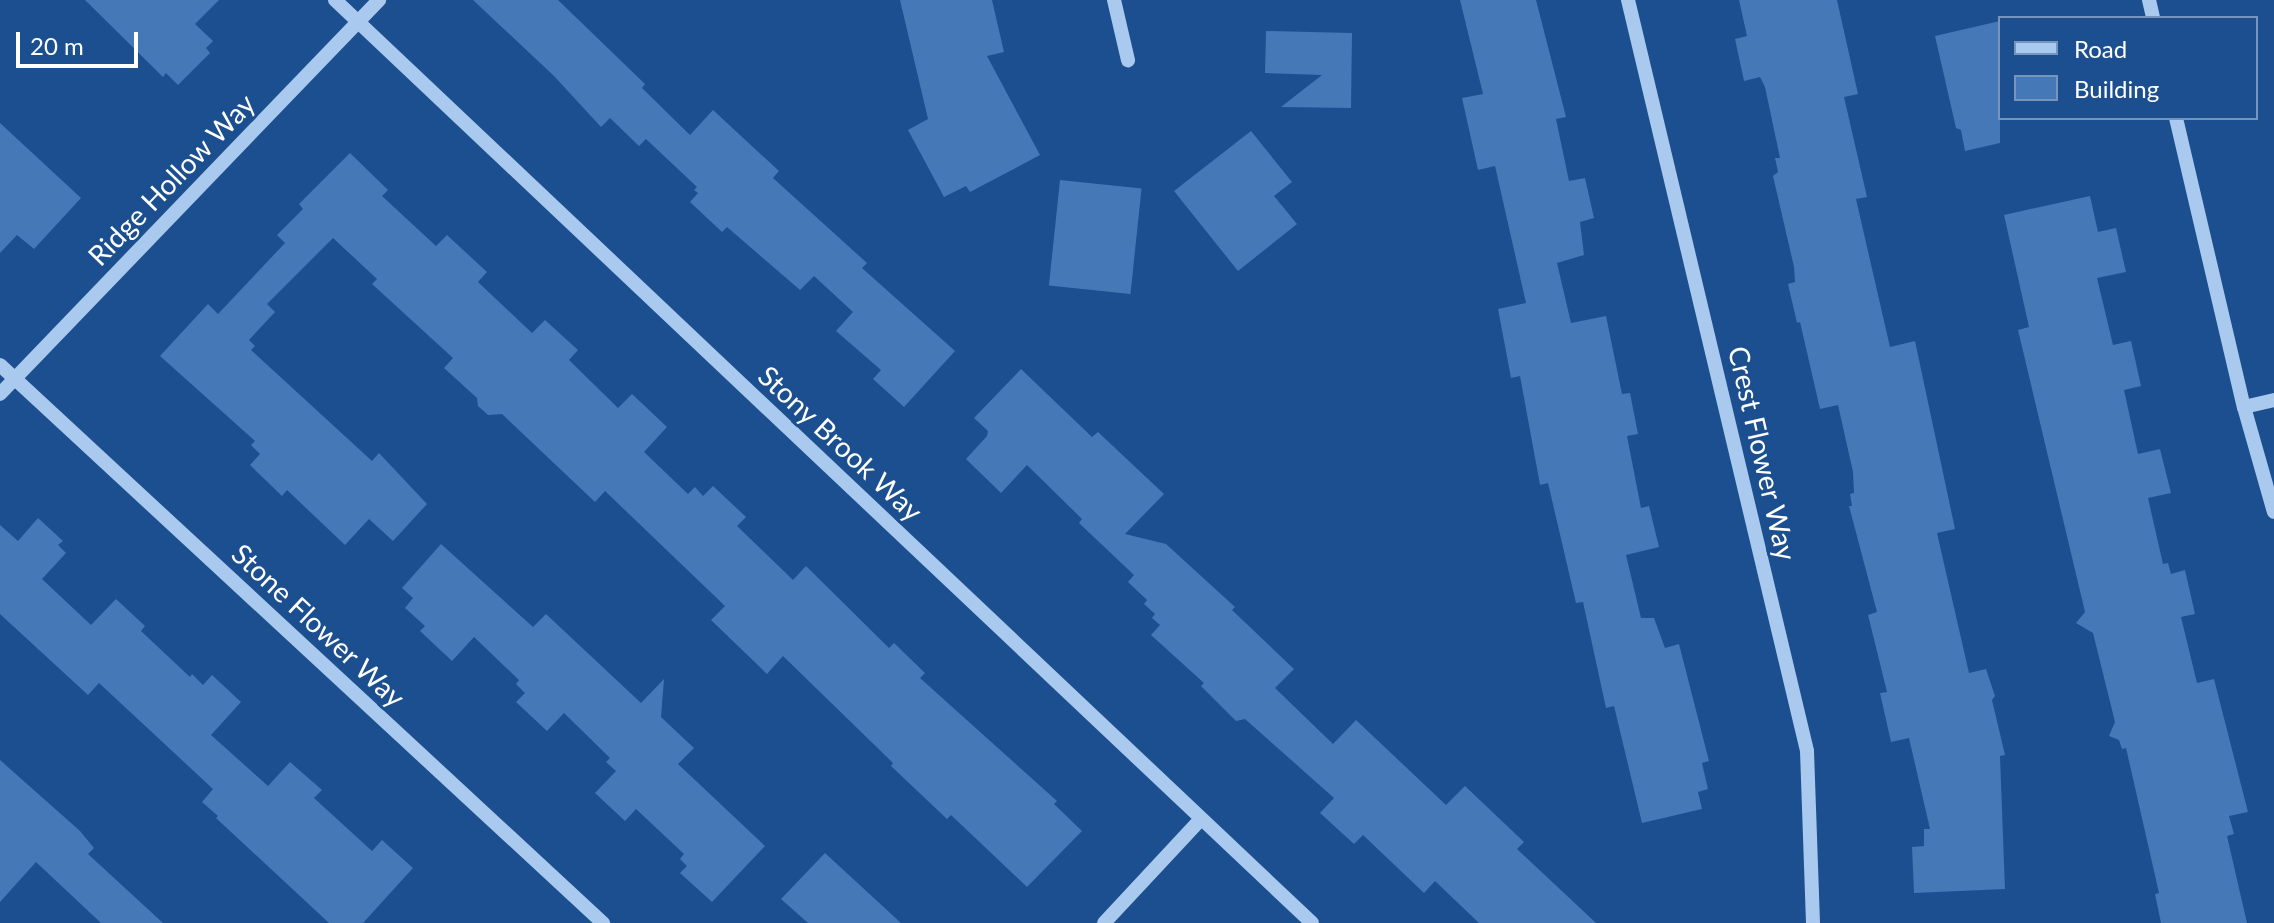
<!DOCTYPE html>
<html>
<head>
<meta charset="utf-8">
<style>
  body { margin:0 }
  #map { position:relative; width:2274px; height:923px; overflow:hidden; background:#1b4f8f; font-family:Lato,sans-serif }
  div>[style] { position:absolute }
  .building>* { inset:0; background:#4478b7; transform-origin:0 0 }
  .minor>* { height:14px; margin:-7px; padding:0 7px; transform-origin:7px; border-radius:7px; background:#a9c9ee }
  span { translate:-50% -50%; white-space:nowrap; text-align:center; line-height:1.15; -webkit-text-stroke:6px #1b4f8f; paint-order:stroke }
  .street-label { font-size:28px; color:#fff }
  .legend { position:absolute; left:1998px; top:16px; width:260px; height:104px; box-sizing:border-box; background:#1b4f8f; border:2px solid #7695bc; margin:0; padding:10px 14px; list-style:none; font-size:24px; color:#fff }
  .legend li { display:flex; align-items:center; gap:16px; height:40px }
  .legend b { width:40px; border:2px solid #7695bc }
  .scale { position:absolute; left:16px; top:32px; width:122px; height:36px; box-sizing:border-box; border:4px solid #fff; border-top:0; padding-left:10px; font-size:24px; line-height:28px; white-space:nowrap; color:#fff; -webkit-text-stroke:6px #1b4f8f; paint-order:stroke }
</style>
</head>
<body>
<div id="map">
  <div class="building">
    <div style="clip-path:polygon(85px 0,219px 0,195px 24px,213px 41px,206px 48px,210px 53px,178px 85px,166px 73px,163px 77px)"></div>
    <div style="clip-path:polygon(473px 0,558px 0,645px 84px,642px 88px,690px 135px,713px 110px,779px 171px,773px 178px,867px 263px,862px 268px,955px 351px,904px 407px,873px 379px,881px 370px,836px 331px,853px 312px,814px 276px,800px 290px,727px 227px,722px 232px,690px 202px,698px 193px,694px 190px,697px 187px,646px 139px,639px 146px,610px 118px,601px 127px,554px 76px)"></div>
    <div style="clip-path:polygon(900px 0,992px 0,1004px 52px,987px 56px,1040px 155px,970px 192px,966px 186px,944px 197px,908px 130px,928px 119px)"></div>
    <div style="clip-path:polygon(1460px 0,1536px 0,1566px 117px,1556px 119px,1569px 181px,1585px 178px,1594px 218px,1580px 222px,1584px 255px,1557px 263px,1571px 323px,1606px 316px,1622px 394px,1630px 393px,1638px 434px,1627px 436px,1641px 508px,1649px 506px,1659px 547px,1626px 555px,1641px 618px,1654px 618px,1665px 648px,1679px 644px,1709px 761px,1702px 763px,1708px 789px,1698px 792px,1702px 809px,1642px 823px,1614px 706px,1606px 708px,1583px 602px,1576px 603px,1548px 483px,1540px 485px,1520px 376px,1511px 378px,1498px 309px,1526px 303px,1495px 166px,1478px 170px,1462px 98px,1483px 94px)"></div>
    <div style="clip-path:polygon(1739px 0,1837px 0,1858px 94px,1844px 97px,1867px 197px,1856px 199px,1890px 347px,1915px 341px,1955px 529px,1937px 533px,1969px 673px,1986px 669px,1995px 696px,1992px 700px,2005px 755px,2000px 756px,2005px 889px,1914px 893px,1912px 847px,1924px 846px,1924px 829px,1930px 829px,1909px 738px,1891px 742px,1880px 693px,1887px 692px,1868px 615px,1877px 612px,1849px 506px,1852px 506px,1850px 494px,1854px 493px,1853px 472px,1838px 405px,1820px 409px,1800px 322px,1797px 323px,1788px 284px,1795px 282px,1794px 267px,1773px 176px,1778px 172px,1775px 158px,1780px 158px,1765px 87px,1760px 77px,1744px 81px,1735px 39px,1747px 36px)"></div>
    <div style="clip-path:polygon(2000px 21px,2000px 143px,1965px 151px,1961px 130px,1956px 128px,1935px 36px)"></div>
    <div style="clip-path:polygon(1266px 31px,1352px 33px,1351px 108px,1281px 107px,1322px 75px,1265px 73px)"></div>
    <div style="clip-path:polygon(0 123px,81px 198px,34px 249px,17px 235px,0 253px)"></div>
    <div style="clip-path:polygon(1251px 131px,1292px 182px,1274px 196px,1297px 224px,1238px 271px,1174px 191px)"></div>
    <div style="clip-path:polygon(350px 153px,388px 190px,382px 196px,436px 246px,447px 235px,487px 272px,478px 282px,532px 333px,545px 320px,578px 350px,569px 360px,618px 408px,632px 394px,667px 427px,644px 452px,688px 494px,695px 487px,703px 496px,713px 486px,746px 517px,737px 526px,793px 580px,806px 566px,889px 648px,894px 643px,925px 673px,920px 678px,1057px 801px,1054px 804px,1082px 831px,1027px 887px,951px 815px,947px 819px,891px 766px,893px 763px,783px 656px,767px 674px,711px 620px,725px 606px,605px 491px,595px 502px,502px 414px,488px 415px,478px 406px,477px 398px,444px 368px,453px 358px,372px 284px,377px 279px,333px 238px,267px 304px,275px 312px,249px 340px,255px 346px,251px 350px,372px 461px,379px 453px,427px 504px,393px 541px,369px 519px,345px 545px,287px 490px,282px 496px,250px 465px,260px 454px,251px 445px,255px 441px,160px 356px,208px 304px,218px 314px,285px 243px,277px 235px,303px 209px,299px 204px)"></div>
    <div style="left:1060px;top:180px;width:82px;height:106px;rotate:6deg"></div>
    <div style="clip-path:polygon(2090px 196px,2098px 232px,2116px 228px,2126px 272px,2097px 278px,2113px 345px,2131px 341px,2141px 386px,2124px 390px,2138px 454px,2160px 449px,2171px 493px,2148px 498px,2163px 564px,2168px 563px,2171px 574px,2185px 570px,2195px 614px,2181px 617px,2197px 683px,2214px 679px,2248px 812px,2229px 816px,2234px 834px,2227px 836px,2247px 923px,2161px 923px,2155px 894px,2159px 893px,2126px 748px,2122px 749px,2119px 740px,2109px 736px,2115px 722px,2093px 633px,2076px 623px,2085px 612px,2018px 330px,2029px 327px,2004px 215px)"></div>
    <div style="clip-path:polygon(1021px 369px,1092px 437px,1098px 432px,1164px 494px,1125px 534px,1166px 544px,1235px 607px,1232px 610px,1294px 669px,1275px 688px,1333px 744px,1356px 720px,1446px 805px,1465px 786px,1524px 842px,1517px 849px,1596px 923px,1479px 923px,1435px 881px,1424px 893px,1363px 835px,1354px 844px,1320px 813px,1334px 798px,1245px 719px,1236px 721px,1201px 686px,1204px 683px,1151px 635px,1160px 625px,1152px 618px,1155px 614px,1144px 604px,1147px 600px,1128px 582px,1134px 575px,1079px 523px,1082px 519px,1027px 465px,1001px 493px,966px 459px,987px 436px,988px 431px,974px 418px)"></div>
    <div style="clip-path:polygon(38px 518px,63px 541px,58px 545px,66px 553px,42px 579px,91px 625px,116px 599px,145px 626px,141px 631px,190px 677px,192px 674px,203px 685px,212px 675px,241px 702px,211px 735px,268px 786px,290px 762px,322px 790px,314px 798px,372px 851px,382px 840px,413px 868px,363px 923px,329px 923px,216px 818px,218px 816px,202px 802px,213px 789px,99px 683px,88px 695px,0 614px,0 525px,18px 541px)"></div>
    <div style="clip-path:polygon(441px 544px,533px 627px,546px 614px,641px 703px,664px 679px,661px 717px,694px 748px,678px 764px,765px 846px,712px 902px,680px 873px,687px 866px,680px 859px,684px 854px,636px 809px,625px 821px,595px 793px,616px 771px,606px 762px,610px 758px,564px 713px,547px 731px,516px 702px,525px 693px,516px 684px,519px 680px,474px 637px,452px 661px,420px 631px,425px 626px,405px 608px,413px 598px,402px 588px)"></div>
    <div style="clip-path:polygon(0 760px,80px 831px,94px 848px,88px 854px,163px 923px,101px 923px,36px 862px,0 902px)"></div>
    <div style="clip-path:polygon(825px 853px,901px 923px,808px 923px,781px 899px)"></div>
  </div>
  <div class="minor">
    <div style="left:335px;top:0;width:1344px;rotate:43.37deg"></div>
    <div style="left:1114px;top:0;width:62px;rotate:76.9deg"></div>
    <div style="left:1628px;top:0;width:772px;rotate:76.59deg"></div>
    <div style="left:1807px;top:751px;width:172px;rotate:88deg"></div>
    <div style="left:2149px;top:0;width:18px;rotate:77deg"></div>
    <div style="left:2176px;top:118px;width:297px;rotate:76.8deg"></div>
    <div style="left:2244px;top:407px;width:109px;rotate:74.1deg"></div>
    <div style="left:0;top:365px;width:822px;rotate:42.78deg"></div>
    <div style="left:0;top:394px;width:547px;rotate:-46.11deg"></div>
    <div style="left:2244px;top:407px;width:31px;rotate:-13deg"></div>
    <div style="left:1104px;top:923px;width:142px;rotate:-47deg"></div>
  </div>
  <div class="street-label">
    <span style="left:171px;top:179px;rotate:-46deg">Ridge Hollow Way</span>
    <span style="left:841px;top:443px;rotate:43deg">Stony Brook Way</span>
    <span style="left:1763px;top:453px;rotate:77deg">Crest Flower Way</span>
    <span style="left:319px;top:625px;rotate:43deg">Stone Flower Way</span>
  </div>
  <ul class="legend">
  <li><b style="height:10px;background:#a9c9ee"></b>Road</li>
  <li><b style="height:22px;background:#4478b7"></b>Building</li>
  </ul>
  <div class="scale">20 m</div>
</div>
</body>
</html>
